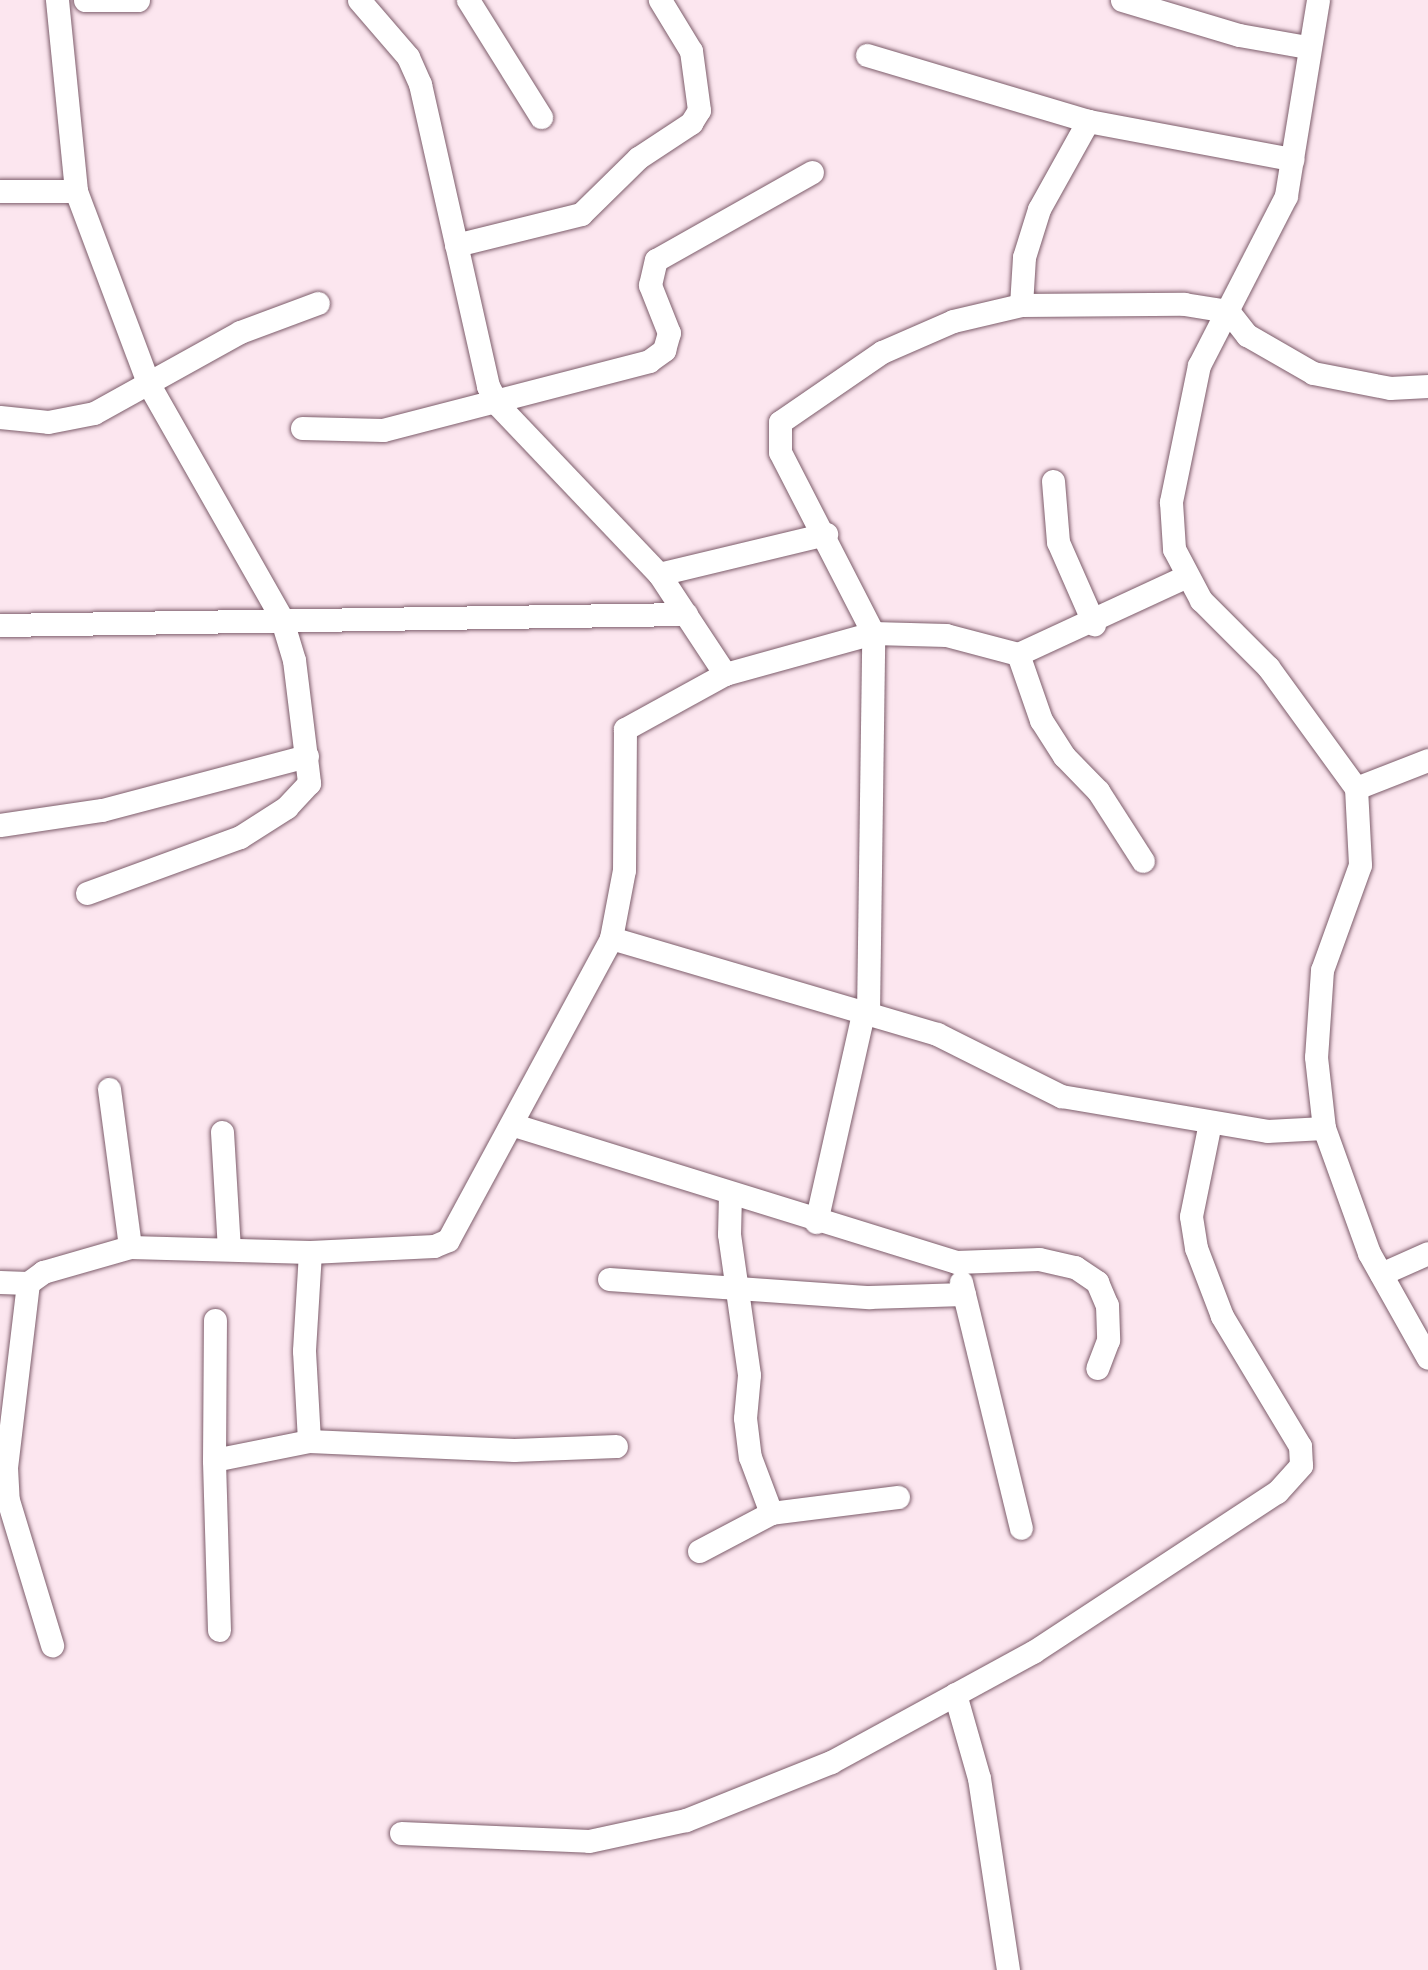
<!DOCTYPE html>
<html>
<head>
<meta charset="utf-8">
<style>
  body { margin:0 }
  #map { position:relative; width:1428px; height:1970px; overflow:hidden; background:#fce6ef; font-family:"Source Serif 4",serif }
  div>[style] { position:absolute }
  .roads { filter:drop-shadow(0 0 2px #7d5d6b) drop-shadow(0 0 2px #7d5d6b) }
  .minor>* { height:23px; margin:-11.5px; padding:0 11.5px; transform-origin:11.5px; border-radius:11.5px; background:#fff }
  span { translate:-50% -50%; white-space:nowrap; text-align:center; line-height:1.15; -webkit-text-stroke:5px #fce6ef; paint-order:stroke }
</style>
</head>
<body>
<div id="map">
  <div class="roads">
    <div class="minor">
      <div style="left:57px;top:0;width:192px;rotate:84.3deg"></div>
      <div style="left:76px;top:191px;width:205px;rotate:69.4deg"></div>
      <div style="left:148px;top:383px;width:269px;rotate:60.4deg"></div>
      <div style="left:281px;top:617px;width:45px;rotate:73.2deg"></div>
      <div style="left:294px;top:660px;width:124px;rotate:83deg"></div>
      <div style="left:309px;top:783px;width:33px;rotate:133deg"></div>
      <div style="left:287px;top:807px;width:56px;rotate:147.4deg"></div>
      <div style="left:240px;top:837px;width:163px;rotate:159.9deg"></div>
      <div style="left:85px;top:0;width:53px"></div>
      <div style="left:359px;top:0;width:75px;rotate:49.3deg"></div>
      <div style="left:408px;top:57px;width:30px;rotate:66deg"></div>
      <div style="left:420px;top:84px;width:310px;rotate:77.3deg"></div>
      <div style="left:488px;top:386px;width:21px;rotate:62deg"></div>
      <div style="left:498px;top:405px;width:233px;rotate:46.4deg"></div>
      <div style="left:659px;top:574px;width:120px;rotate:56.6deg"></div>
      <div style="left:468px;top:0;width:138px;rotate:58deg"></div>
      <div style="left:1122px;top:0;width:122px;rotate:16.7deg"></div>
      <div style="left:1239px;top:35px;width:69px;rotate:10deg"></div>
      <div style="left:1318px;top:0;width:199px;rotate:99.3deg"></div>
      <div style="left:1286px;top:196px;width:190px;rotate:117.2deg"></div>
      <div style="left:1199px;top:365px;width:140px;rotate:101.6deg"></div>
      <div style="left:1171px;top:502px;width:47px;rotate:86.3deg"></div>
      <div style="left:1174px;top:549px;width:58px;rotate:62.1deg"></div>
      <div style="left:1201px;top:600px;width:95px;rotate:45deg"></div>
      <div style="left:1268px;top:667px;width:150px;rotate:54deg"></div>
      <div style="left:1356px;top:788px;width:77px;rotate:87deg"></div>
      <div style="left:1360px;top:865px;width:112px;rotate:109.9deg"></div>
      <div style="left:1322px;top:970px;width:87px;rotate:93.9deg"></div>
      <div style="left:1316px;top:1057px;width:71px;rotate:83.6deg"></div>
      <div style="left:1324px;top:1128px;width:133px;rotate:70.2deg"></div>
      <div style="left:1369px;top:1253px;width:120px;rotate:60.7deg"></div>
      <div style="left:867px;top:55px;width:231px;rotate:16.6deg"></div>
      <div style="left:1088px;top:121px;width:208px;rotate:10.6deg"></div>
      <div style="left:0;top:191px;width:76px"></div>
      <div style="left:456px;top:245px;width:129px;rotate:-13.9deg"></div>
      <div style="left:581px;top:214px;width:80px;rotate:-44.5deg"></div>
      <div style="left:638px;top:158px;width:64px;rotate:-33.4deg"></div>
      <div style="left:691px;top:123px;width:15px;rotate:-58deg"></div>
      <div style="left:699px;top:110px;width:60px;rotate:-97.7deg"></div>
      <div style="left:691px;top:51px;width:60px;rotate:-121.3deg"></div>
      <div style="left:1021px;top:305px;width:48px;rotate:-86.4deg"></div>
      <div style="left:1024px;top:257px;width:50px;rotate:-72.6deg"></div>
      <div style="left:1039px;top:209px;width:101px;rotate:-60.9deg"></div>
      <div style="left:0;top:417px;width:48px;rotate:5.9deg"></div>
      <div style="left:48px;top:422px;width:47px;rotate:-11.1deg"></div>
      <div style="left:94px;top:413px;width:167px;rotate:-29deg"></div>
      <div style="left:240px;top:332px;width:83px;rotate:-20.4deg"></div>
      <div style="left:302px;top:428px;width:81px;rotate:1.4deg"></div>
      <div style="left:383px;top:430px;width:275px;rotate:-14.5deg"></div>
      <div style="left:649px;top:361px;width:19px;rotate:-36deg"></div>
      <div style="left:664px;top:350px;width:18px;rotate:-74deg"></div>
      <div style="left:669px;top:333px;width:52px;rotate:-111.6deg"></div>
      <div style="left:650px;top:285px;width:26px;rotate:-77deg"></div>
      <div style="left:656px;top:260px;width:179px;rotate:-29.4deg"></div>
      <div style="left:1053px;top:481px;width:61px;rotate:85.3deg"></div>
      <div style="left:1058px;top:542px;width:90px;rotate:66.3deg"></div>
      <div style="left:659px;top:574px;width:172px;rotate:-13.5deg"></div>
      <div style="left:0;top:625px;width:686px;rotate:-0.92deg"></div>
      <div style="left:1018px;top:654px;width:70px;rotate:70.8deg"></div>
      <div style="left:1041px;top:720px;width:43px;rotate:57.4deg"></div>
      <div style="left:1064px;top:756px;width:49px;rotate:45.8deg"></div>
      <div style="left:1098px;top:791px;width:83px;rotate:57.3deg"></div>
      <div style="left:1356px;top:788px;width:77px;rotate:-21.3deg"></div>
      <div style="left:0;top:825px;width:103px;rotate:-8.4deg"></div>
      <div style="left:102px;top:810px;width:212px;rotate:-14.8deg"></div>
      <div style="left:611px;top:938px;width:340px;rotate:16.4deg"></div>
      <div style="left:937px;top:1034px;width:139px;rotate:26.6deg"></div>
      <div style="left:1061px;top:1096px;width:209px;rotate:9.6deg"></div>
      <div style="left:1267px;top:1131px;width:57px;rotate:-3deg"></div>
      <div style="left:868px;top:1014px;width:381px;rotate:-89.2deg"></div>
      <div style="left:873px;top:633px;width:203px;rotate:-117.2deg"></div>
      <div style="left:780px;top:452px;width:30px;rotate:-90deg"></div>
      <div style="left:780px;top:422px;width:124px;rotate:-34.5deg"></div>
      <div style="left:882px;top:352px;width:77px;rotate:-23.6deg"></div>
      <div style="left:953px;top:321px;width:70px;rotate:-13.2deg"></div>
      <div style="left:1021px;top:305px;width:163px;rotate:-0.4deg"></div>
      <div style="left:1184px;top:304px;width:45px;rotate:9deg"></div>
      <div style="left:1228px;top:311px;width:31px;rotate:52deg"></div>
      <div style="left:1247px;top:335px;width:76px;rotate:29.9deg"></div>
      <div style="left:1313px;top:373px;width:78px;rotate:11deg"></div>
      <div style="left:1390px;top:388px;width:38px;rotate:-3deg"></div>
      <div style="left:109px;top:1089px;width:159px;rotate:82.4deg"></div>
      <div style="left:514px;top:1125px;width:463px;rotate:17.2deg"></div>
      <div style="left:956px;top:1262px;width:83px;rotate:-2.1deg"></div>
      <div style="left:1039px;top:1259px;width:37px;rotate:13deg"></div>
      <div style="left:1075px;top:1267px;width:27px;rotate:34deg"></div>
      <div style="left:1097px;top:1282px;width:25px;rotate:67deg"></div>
      <div style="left:1107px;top:1305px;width:35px;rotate:88deg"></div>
      <div style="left:1108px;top:1340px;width:30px;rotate:111deg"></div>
      <div style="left:222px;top:1132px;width:117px;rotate:86.6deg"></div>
      <div style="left:730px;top:1194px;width:40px;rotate:91.4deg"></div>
      <div style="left:729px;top:1234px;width:142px;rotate:81.9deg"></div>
      <div style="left:749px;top:1375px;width:43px;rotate:95.3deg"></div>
      <div style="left:745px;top:1418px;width:39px;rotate:83deg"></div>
      <div style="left:750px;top:1457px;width:60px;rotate:69.4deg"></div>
      <div style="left:816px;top:1222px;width:213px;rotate:-77.3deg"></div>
      <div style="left:310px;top:1252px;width:99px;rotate:93.5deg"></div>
      <div style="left:304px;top:1351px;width:90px;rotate:86.8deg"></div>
      <div style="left:309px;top:1441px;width:205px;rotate:2.5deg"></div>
      <div style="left:514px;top:1450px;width:102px;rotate:-2.2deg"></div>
      <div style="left:1381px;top:1274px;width:51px;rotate:-24.1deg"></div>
      <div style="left:609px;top:1279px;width:261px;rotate:4deg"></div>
      <div style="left:869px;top:1297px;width:95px;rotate:-1.8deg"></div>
      <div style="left:0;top:1282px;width:28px;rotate:2deg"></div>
      <div style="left:28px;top:1283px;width:19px;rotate:-36deg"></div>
      <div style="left:43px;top:1272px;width:91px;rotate:-16deg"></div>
      <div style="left:130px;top:1247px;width:180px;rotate:1.6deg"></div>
      <div style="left:310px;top:1252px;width:124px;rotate:-2.8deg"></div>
      <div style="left:434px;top:1246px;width:15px;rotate:-23deg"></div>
      <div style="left:448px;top:1240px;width:343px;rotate:-61.6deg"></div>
      <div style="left:611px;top:938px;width:69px;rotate:-79.2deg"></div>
      <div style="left:624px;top:870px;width:141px;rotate:-89.6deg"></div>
      <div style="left:625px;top:729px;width:114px;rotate:-28.8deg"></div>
      <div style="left:725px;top:674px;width:154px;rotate:-15.5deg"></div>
      <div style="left:873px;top:633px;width:73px;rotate:1.6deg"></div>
      <div style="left:946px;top:635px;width:74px;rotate:14.8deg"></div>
      <div style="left:1018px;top:654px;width:184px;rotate:-24.8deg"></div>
      <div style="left:961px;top:1282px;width:253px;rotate:76.3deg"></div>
      <div style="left:28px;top:1283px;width:185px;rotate:96.8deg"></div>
      <div style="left:6px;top:1467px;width:33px;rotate:87deg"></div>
      <div style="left:8px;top:1500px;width:152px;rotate:73.1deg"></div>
      <div style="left:214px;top:1460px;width:140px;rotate:-89.6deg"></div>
      <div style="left:699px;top:1551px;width:81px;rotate:-27.8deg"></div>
      <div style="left:771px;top:1513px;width:128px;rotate:-7.2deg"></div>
      <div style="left:219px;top:1630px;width:170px;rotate:-91.7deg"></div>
      <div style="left:214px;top:1460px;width:97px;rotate:-11.3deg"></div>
      <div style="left:955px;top:1694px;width:87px;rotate:74.1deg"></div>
      <div style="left:979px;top:1778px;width:194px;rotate:81.4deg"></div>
      <div style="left:401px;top:1833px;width:188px;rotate:2.4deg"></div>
      <div style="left:589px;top:1841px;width:99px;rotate:-12.2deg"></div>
      <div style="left:686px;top:1820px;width:156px;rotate:-21.8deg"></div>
      <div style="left:831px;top:1762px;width:230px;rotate:-28.6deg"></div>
      <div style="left:1033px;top:1652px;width:292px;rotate:-33.3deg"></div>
      <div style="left:1277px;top:1492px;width:36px;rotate:-48deg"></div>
      <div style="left:1301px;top:1465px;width:19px;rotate:-93deg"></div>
      <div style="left:1300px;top:1446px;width:152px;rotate:-121deg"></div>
      <div style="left:1222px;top:1316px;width:73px;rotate:-110.9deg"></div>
      <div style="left:1196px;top:1248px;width:32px;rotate:-99deg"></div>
      <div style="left:1191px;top:1216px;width:95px;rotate:-78.5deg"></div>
    </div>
  </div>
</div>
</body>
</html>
